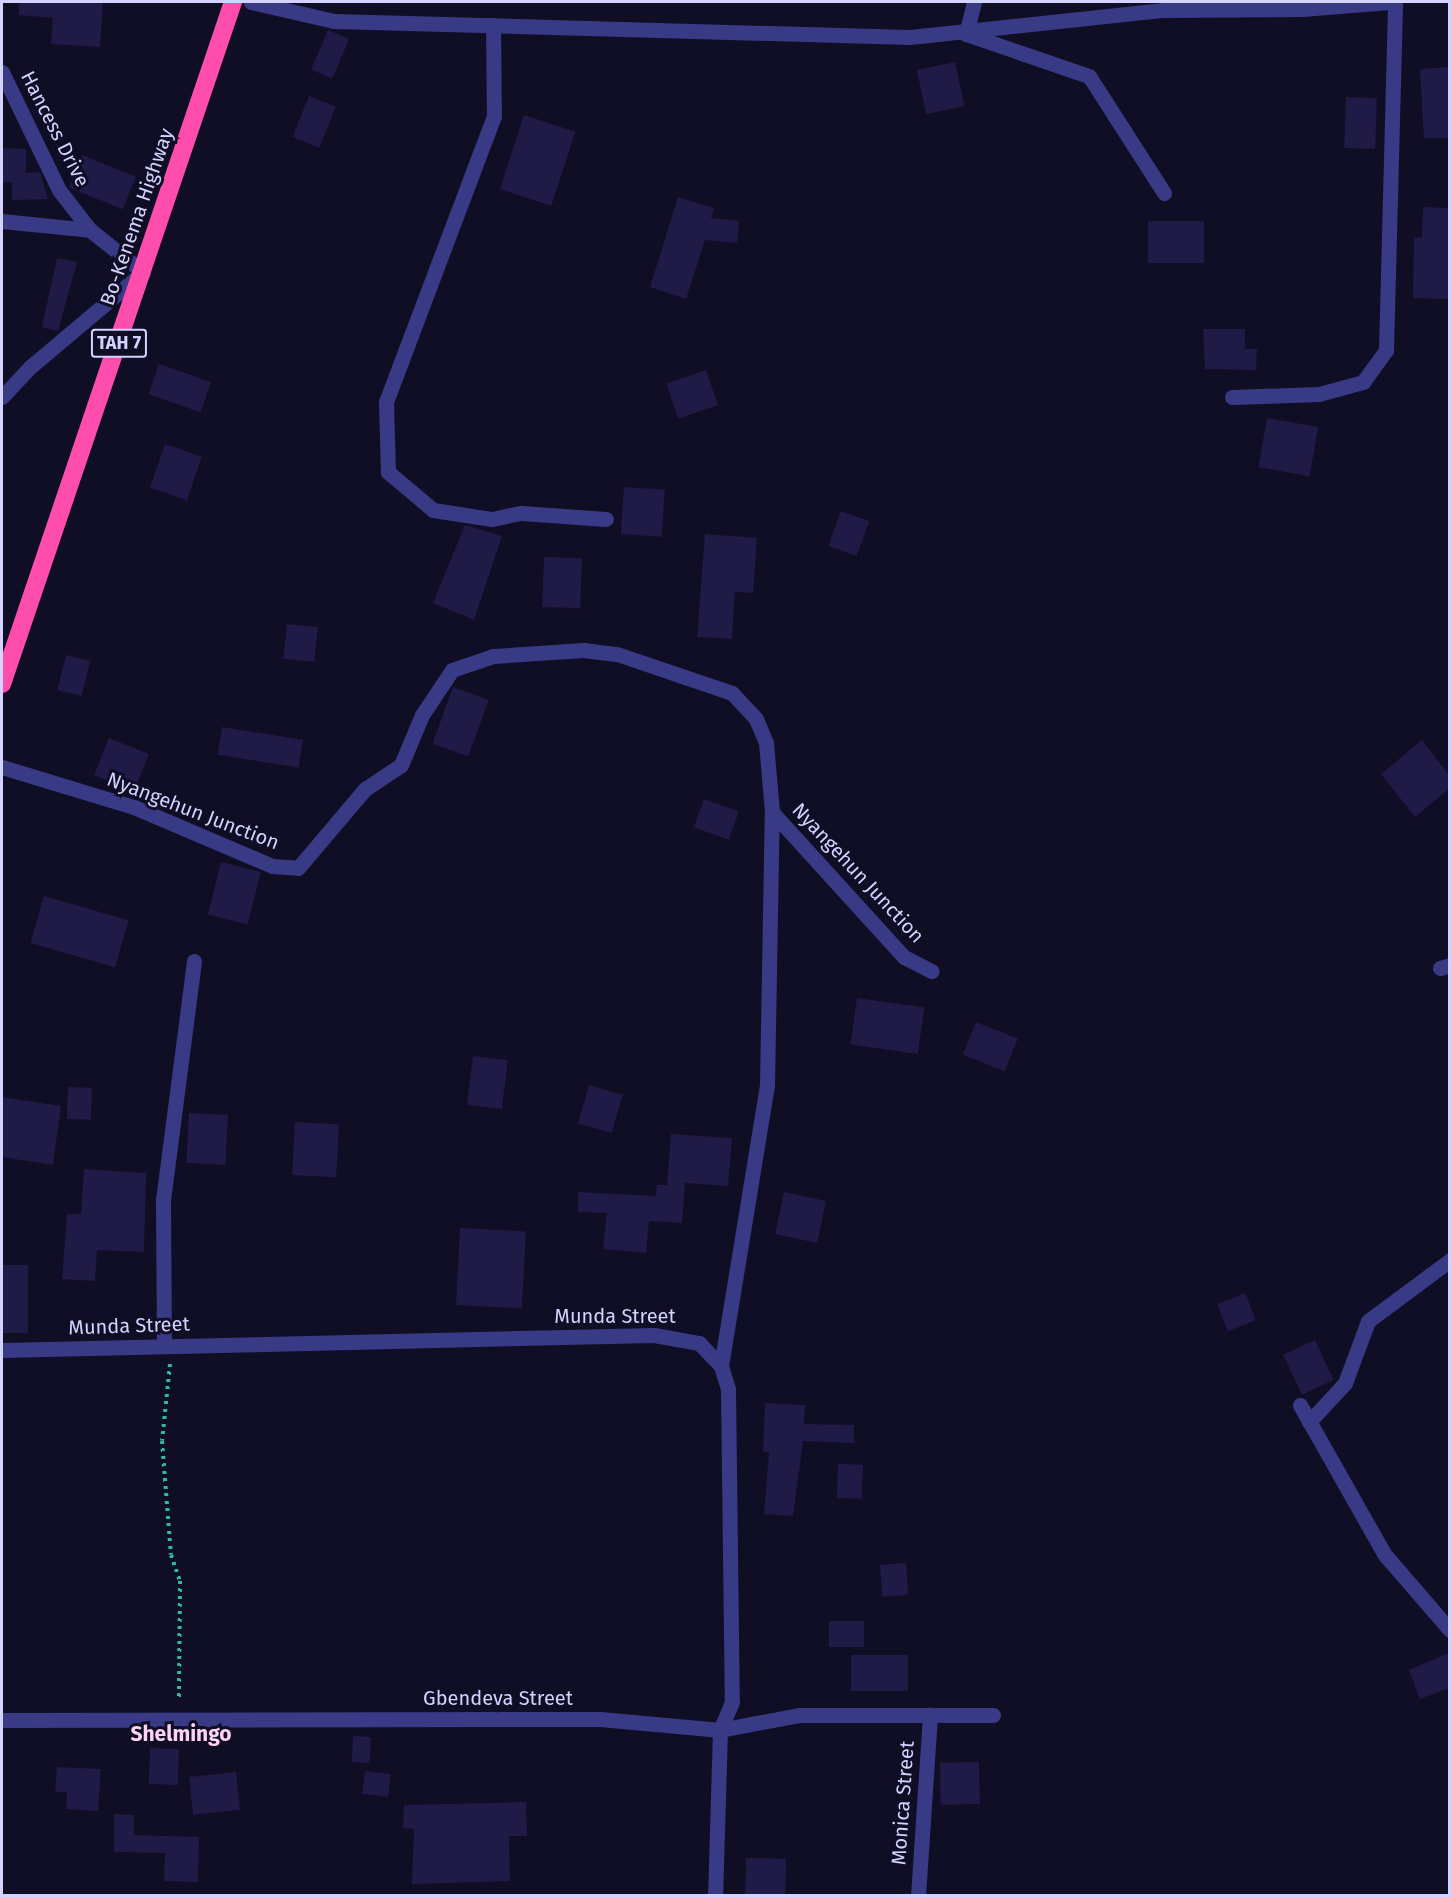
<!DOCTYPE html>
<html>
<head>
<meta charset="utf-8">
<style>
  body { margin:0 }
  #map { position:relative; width:1451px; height:1897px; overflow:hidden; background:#100e25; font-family:"Fira Sans",sans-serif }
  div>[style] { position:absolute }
  .building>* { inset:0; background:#201a46; transform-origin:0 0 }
  .path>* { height:4px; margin-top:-2px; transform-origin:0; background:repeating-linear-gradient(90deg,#2cb9a7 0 3px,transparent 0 7.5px) }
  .street>* { height:15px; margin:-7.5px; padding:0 7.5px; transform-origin:7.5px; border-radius:7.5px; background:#383a85 }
  .highway>* { height:18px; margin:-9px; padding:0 9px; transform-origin:9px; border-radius:9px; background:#ff4dae }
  span { translate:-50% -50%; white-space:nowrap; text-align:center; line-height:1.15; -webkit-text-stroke:6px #100e25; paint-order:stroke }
  .shield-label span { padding:2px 4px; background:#100e25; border:2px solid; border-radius:4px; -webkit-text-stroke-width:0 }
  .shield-label { font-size:18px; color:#d4d2ff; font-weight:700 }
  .street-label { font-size:20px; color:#d4d2ff }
  .neighbourhood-label { font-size:21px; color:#ffd4f2; font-weight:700 }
  .frame { position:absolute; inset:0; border:3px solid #d4d2ff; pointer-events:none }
</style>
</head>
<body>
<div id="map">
  <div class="building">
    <div style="clip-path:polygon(19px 2px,103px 2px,100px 47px,51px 44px,53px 18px,19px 15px)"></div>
    <div style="left:328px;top:30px;width:23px;height:43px;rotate:23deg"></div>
    <div style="left:955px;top:62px;width:45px;height:39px;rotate:78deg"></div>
    <div style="clip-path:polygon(1449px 67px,1449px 138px,1424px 138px,1420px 69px)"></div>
    <div style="left:309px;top:96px;width:29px;height:44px;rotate:22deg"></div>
    <div style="left:1346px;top:97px;width:31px;height:51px;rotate:2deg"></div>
    <div style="left:524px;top:115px;width:54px;height:78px;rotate:18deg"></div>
    <div style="clip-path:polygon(2px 148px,26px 149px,26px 173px,40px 172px,48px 199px,12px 200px,12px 182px,2px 182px)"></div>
    <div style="left:82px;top:155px;width:58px;height:35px;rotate:22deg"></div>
    <div style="clip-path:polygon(678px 197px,714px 208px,711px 218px,739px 221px,737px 243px,705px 240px,686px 299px,650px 287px)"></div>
    <div style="clip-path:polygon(1423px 207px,1449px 208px,1449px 299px,1413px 298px,1414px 237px,1422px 238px)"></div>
    <div style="left:1148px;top:221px;width:56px;height:42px"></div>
    <div style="clip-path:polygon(57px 258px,77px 262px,58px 331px,42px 327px)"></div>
    <div style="clip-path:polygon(1203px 329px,1245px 329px,1245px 349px,1257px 349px,1256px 370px,1205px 369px)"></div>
    <div style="left:159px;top:364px;width:55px;height:32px;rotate:19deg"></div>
    <div style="left:706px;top:370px;width:37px;height:42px;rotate:71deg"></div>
    <div style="left:1267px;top:418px;width:52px;height:50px;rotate:10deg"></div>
    <div style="left:165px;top:444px;width:39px;height:46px;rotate:19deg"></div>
    <div style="left:624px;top:487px;width:41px;height:47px;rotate:4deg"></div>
    <div style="left:841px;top:511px;width:30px;height:37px;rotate:20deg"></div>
    <div style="clip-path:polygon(465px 525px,502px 536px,474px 620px,433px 603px)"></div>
    <div style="clip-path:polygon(705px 534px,757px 538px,753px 593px,735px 592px,732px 639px,697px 637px)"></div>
    <div style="left:544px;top:557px;width:38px;height:50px;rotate:2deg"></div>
    <div style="left:287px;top:624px;width:31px;height:35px;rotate:6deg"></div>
    <div style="left:66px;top:655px;width:25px;height:36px;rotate:14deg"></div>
    <div style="left:453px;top:687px;width:38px;height:60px;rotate:20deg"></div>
    <div style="left:222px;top:727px;width:82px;height:28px;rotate:9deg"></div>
    <div style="left:109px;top:738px;width:43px;height:40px;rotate:22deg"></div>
    <div style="clip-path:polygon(1422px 740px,1449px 775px,1449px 789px,1415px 817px,1381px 774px)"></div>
    <div style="left:704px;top:799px;width:37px;height:30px;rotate:20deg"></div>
    <div style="left:221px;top:862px;width:41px;height:54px;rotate:14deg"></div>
    <div style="left:44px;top:896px;width:88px;height:49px;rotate:16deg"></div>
    <div style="left:857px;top:998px;width:68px;height:47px;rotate:8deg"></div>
    <div style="left:976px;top:1022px;width:45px;height:35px;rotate:22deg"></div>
    <div style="left:473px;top:1056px;width:35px;height:49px;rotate:7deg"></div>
    <div style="left:589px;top:1085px;width:35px;height:40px;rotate:16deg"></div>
    <div style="left:68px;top:1087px;width:24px;height:32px;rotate:2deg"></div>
    <div style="clip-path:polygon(2px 1097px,61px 1106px,53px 1165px,2px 1157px)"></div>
    <div style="left:189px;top:1113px;width:39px;height:50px;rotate:3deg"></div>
    <div style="left:295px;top:1122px;width:44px;height:53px;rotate:3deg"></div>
    <div style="clip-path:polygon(671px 1134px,732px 1138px,728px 1186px,685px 1183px,682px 1223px,649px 1221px,646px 1253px,603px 1249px,607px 1213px,578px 1212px,578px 1192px,656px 1196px,657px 1185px,667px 1185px)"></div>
    <div style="clip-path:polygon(84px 1169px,146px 1173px,144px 1252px,97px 1250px,95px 1281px,62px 1279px,67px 1214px,81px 1214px)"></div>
    <div style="left:784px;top:1192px;width:43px;height:43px;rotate:12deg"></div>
    <div style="left:460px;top:1228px;width:66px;height:77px;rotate:3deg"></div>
    <div style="left:2px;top:1265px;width:26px;height:68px"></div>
    <div style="left:1245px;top:1293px;width:29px;height:30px;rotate:68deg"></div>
    <div style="left:1315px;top:1340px;width:44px;height:35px;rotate:65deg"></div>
    <div style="clip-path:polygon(765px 1403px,805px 1405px,804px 1424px,854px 1425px,854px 1443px,803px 1441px,793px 1516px,764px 1514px,769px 1452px,763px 1452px)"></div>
    <div style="left:838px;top:1464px;width:25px;height:34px;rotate:2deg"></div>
    <div style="left:906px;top:1563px;width:32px;height:26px;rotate:86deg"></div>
    <div style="left:829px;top:1621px;width:35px;height:26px"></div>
    <div style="clip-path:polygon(1449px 1653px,1449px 1688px,1420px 1699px,1409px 1670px)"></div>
    <div style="left:851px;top:1655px;width:57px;height:36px"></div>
    <div style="left:353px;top:1736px;width:18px;height:26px;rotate:3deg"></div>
    <div style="left:150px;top:1748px;width:29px;height:36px;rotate:2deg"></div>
    <div style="left:979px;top:1762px;width:42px;height:39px;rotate:89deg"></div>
    <div style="clip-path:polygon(57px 1767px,101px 1769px,98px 1811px,66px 1809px,67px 1792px,55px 1792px)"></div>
    <div style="left:365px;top:1771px;width:26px;height:23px;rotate:7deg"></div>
    <div style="left:236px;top:1772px;width:38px;height:47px;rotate:84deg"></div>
    <div style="clip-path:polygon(526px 1802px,527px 1836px,509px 1836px,510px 1881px,412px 1884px,414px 1829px,403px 1828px,404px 1805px)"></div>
    <div style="clip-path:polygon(114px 1814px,134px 1815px,134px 1835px,199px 1837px,198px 1882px,164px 1881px,165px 1853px,114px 1852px)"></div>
    <div style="left:746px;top:1858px;width:40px;height:38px;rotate:1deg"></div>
  </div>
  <div class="path">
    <div style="left:170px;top:1364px;width:77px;rotate:95.9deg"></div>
    <div style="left:162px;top:1441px;width:114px;rotate:85.5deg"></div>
    <div style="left:171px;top:1555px;width:28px;rotate:71deg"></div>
    <div style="left:180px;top:1581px;width:120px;rotate:90.5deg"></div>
  </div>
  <div class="street">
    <div style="left:251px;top:2px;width:85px;rotate:12.9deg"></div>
    <div style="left:334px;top:21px;width:576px;rotate:1.59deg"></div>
    <div style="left:910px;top:37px;width:255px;rotate:-6.1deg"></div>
    <div style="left:1164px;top:10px;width:138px;rotate:-0.4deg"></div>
    <div style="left:1302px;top:9px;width:88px;rotate:-4.5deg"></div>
    <div style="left:974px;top:2px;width:33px;rotate:104deg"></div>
    <div style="left:966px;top:34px;width:130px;rotate:18.9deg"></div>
    <div style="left:1089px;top:76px;width:139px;rotate:57.3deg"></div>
    <div style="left:493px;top:25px;width:91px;rotate:89.4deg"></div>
    <div style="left:494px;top:116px;width:306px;rotate:110.7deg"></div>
    <div style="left:386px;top:402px;width:70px;rotate:88.4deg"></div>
    <div style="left:388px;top:472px;width:59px;rotate:40.2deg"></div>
    <div style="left:433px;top:510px;width:60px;rotate:8.7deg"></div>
    <div style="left:492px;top:519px;width:30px;rotate:-12deg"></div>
    <div style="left:521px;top:513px;width:85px;rotate:4deg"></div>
    <div style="left:2px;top:72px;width:131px;rotate:64.2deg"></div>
    <div style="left:59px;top:190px;width:51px;rotate:52.2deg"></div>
    <div style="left:90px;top:230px;width:68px;rotate:38.4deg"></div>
    <div style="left:143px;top:272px;width:148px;rotate:139.9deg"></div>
    <div style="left:30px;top:367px;width:41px;rotate:133deg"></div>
    <div style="left:2px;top:221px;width:88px;rotate:5.8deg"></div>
    <div style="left:1232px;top:397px;width:87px;rotate:-2deg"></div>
    <div style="left:1319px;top:394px;width:46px;rotate:-15.3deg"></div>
    <div style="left:1363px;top:382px;width:39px;rotate:-54deg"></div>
    <div style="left:1386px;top:350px;width:348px;rotate:-88.5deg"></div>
    <div style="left:2px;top:767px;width:138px;rotate:16.9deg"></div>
    <div style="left:134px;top:807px;width:150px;rotate:23.1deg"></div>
    <div style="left:272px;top:866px;width:26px;rotate:4deg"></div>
    <div style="left:298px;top:868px;width:104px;rotate:-49.7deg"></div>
    <div style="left:365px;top:789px;width:43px;rotate:-33.7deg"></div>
    <div style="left:401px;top:765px;width:54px;rotate:-67.2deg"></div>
    <div style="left:422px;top:715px;width:54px;rotate:-56.3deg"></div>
    <div style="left:452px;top:670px;width:43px;rotate:-18.9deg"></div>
    <div style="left:493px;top:656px;width:90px;rotate:-3.8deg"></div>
    <div style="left:583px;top:650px;width:34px;rotate:7deg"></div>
    <div style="left:617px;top:654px;width:121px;rotate:18.7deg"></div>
    <div style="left:732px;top:693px;width:35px;rotate:47deg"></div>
    <div style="left:756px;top:719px;width:26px;rotate:67deg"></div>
    <div style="left:766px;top:743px;width:69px;rotate:85deg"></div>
    <div style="left:772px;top:812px;width:196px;rotate:47.7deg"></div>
    <div style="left:904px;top:957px;width:31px;rotate:27deg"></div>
    <div style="left:1440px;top:968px;width:10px;rotate:-17deg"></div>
    <div style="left:164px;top:1346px;width:146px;rotate:-90.4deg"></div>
    <div style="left:163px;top:1200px;width:241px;rotate:-82.6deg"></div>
    <div style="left:2px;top:1350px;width:652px;rotate:-1.32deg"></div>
    <div style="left:654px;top:1335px;width:46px;rotate:10.1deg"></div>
    <div style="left:699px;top:1343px;width:32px;rotate:46deg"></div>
    <div style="left:721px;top:1366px;width:24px;rotate:73deg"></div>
    <div style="left:728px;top:1389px;width:313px;rotate:89.3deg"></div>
    <div style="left:732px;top:1702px;width:30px;rotate:113deg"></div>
    <div style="left:720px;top:1730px;width:166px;rotate:91.7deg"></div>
    <div style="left:721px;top:1366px;width:284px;rotate:-80.7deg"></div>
    <div style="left:767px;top:1086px;width:274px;rotate:-89deg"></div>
    <div style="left:1300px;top:1405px;width:172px;rotate:60.5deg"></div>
    <div style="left:1385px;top:1555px;width:99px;rotate:49.1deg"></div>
    <div style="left:1309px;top:1422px;width:53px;rotate:-47.3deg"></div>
    <div style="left:1345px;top:1383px;width:66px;rotate:-69.6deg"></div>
    <div style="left:1368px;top:1321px;width:102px;rotate:-36.6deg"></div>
    <div style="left:2px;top:1720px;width:598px;rotate:-0.1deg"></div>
    <div style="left:600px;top:1719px;width:121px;rotate:5.2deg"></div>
    <div style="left:720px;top:1730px;width:80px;rotate:-10.8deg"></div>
    <div style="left:799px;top:1715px;width:194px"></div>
    <div style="left:918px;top:1896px;width:182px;rotate:-86.2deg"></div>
  </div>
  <div class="highway">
    <div style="left:2px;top:684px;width:720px;rotate:-71.29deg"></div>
  </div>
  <div class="shield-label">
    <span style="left:119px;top:343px">TAH 7</span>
  </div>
  <div class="street-label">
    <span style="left:55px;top:129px;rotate:63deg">Hancess Drive</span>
    <span style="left:137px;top:217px;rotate:-71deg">Bo-Kenema Highway</span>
    <span style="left:193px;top:811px;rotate:21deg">Nyangehun Junction</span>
    <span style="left:858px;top:873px;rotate:47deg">Nyangehun Junction</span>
    <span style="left:615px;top:1316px">Munda Street</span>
    <span style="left:129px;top:1326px;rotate:-2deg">Munda Street</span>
    <span style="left:498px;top:1698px">Gbendeva Street</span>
    <span style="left:903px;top:1803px;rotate:-86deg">Monica Street</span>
  </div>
  <div class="neighbourhood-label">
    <span style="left:181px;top:1734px">Shelmingo</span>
  </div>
  <div class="frame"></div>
</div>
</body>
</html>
